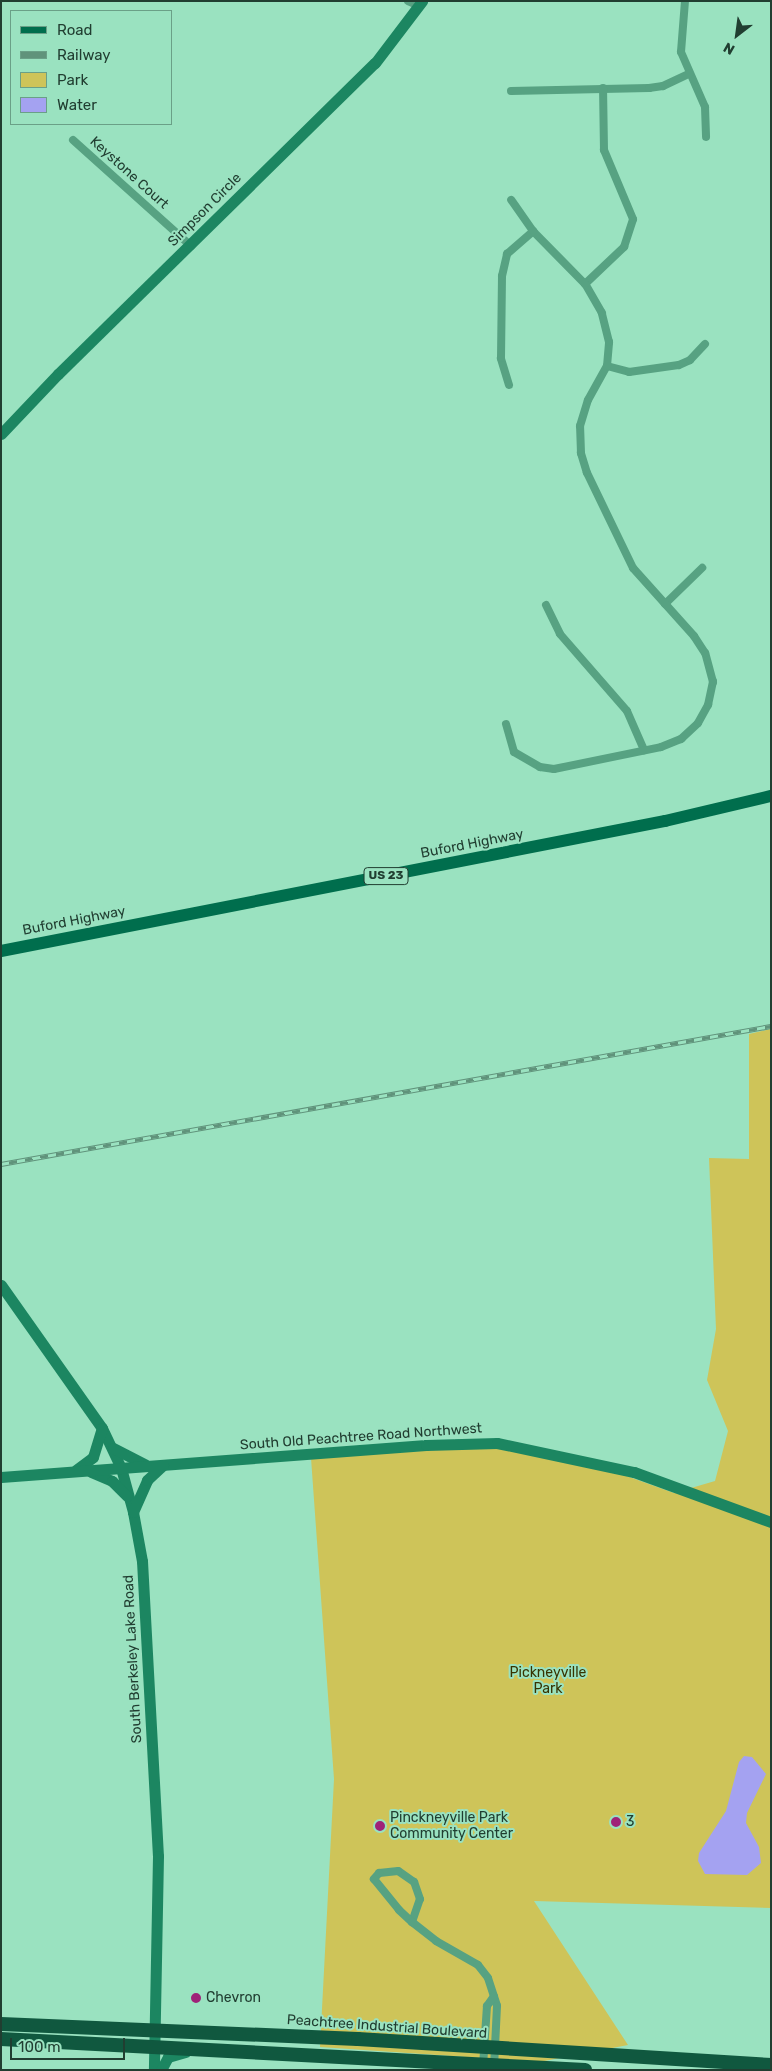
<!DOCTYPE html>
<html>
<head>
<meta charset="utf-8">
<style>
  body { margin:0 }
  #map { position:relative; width:772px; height:2071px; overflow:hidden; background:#9ae2c0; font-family:Rubik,sans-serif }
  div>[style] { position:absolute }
  .green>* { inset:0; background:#cec459 }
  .water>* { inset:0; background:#a4a2f1 }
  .street>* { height:8px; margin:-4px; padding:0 4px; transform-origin:4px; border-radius:4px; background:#57a282 }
  .secondary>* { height:11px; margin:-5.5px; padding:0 5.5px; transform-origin:5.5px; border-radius:5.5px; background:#1c8661 }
  .primary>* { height:12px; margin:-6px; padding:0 6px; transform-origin:6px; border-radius:6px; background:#006e4d }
  .highway>* { height:14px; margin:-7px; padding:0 7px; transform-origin:7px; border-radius:7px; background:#10583f }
  .rail>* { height:4.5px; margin-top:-2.25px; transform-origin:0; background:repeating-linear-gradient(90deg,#9ae2c0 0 8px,#60937b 0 16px); box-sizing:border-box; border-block:1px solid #60937b }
  .dots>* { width:14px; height:14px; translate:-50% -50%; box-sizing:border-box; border:2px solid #9ae2c0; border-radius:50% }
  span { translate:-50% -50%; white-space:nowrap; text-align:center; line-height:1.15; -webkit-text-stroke:4px #9ae2c0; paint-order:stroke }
  .shield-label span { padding:1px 4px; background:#9ae2c0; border:1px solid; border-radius:4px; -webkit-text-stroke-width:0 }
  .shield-label { font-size:12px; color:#213e31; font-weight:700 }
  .street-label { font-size:14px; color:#213e31 }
  .park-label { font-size:14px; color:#383300 }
  .poi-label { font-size:14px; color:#213e31 }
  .left { translate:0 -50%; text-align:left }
  .frame { position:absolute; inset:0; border:2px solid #213e31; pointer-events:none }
  .legend { position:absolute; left:10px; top:10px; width:162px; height:115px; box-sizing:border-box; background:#9ae2c0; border:1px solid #6aa087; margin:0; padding:6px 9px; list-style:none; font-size:15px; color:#213e31 }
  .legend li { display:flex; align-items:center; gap:10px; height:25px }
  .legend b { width:25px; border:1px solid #6aa087 }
  .north { position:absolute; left:712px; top:10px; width:50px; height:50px; -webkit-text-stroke:4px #9ae2c0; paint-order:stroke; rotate:210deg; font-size:14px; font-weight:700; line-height:20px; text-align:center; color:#213e31 }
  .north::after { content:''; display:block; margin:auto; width:18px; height:22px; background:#213e31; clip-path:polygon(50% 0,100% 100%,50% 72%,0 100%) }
  .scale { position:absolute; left:10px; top:2038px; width:115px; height:22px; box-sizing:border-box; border:2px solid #213e31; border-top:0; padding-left:6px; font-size:15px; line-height:18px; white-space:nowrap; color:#213e31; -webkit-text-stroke:4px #9ae2c0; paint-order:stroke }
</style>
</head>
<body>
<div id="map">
  <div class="green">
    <div style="clip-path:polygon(771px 1029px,771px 1908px,534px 1901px,628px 2045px,539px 2062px,320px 2047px,334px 1779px,311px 1458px,482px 1447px,513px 1450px,621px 1474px,674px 1493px,715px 1481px,728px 1431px,707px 1380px,716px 1329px,709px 1158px,749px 1159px,749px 1034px)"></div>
  </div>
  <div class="water">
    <div style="clip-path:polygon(744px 1756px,752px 1757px,766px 1774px,747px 1813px,746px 1823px,759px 1847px,761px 1863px,747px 1875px,705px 1874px,698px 1861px,699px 1853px,726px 1811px,739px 1762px)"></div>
  </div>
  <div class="street">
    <div style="left:408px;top:1px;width:12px;rotate:24deg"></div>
    <div style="left:685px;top:1px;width:51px;rotate:94.5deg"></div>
    <div style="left:681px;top:52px;width:60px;rotate:66.4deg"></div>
    <div style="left:705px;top:107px;width:30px;rotate:88deg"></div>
    <div style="left:511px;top:91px;width:138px;rotate:-1.2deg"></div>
    <div style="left:649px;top:88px;width:14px;rotate:-8deg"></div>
    <div style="left:663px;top:86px;width:29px;rotate:-25deg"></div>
    <div style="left:73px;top:140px;width:159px;rotate:41.9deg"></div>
    <div style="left:585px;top:284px;width:54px;rotate:-43.5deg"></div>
    <div style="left:624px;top:247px;width:29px;rotate:-72deg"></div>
    <div style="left:633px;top:219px;width:75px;rotate:-112.8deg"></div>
    <div style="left:604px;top:150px;width:62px;rotate:-90.9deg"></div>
    <div style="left:607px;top:366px;width:23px;rotate:15deg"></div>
    <div style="left:629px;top:372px;width:50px;rotate:-8deg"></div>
    <div style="left:679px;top:365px;width:12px;rotate:-24deg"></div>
    <div style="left:690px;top:360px;width:22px;rotate:-47deg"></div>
    <div style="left:509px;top:385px;width:28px;rotate:-107deg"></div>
    <div style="left:501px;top:358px;width:82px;rotate:-89.3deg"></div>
    <div style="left:502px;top:276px;width:23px;rotate:-77deg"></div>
    <div style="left:507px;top:254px;width:35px;rotate:-41deg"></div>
    <div style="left:665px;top:604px;width:52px;rotate:-44.2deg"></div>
    <div style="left:546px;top:605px;width:32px;rotate:64deg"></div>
    <div style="left:560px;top:634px;width:102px;rotate:49deg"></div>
    <div style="left:627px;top:711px;width:43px;rotate:66.4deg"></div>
    <div style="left:506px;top:724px;width:29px;rotate:74deg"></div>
    <div style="left:514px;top:752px;width:30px;rotate:30deg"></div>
    <div style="left:540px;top:767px;width:14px;rotate:8deg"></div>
    <div style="left:554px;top:769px;width:109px;rotate:-11.6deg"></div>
    <div style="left:661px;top:747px;width:22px;rotate:-22deg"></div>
    <div style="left:681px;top:739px;width:23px;rotate:-43deg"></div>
    <div style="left:698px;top:723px;width:21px;rotate:-61deg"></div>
    <div style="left:708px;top:705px;width:24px;rotate:-78deg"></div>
    <div style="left:713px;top:682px;width:30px;rotate:-105deg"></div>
    <div style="left:705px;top:653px;width:20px;rotate:-123deg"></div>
    <div style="left:694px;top:636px;width:91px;rotate:-131.9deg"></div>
    <div style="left:633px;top:568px;width:106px;rotate:-115.8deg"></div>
    <div style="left:587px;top:473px;width:21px;rotate:-107deg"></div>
    <div style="left:581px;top:453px;width:27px;rotate:-92deg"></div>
    <div style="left:580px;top:426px;width:27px;rotate:-73deg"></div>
    <div style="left:588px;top:400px;width:39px;rotate:-61deg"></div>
    <div style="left:607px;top:366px;width:24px;rotate:-85deg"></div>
    <div style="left:609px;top:342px;width:30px;rotate:-104deg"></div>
    <div style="left:602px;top:313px;width:34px;rotate:-120deg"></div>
    <div style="left:585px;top:284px;width:74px;rotate:-134.5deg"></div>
    <div style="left:533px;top:231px;width:38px;rotate:-125deg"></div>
    <div style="left:412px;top:1922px;width:24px;rotate:-71deg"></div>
    <div style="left:420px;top:1899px;width:18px;rotate:-109deg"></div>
    <div style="left:414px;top:1882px;width:19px;rotate:-145deg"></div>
    <div style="left:398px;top:1871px;width:19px;rotate:174deg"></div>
    <div style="left:379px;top:1873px;width:8px;rotate:130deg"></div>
    <div style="left:374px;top:1879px;width:40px;rotate:51deg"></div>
    <div style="left:399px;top:1910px;width:18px;rotate:43deg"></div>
    <div style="left:412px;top:1922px;width:31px;rotate:38deg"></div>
    <div style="left:436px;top:1941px;width:48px;rotate:29.7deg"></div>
    <div style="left:478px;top:1965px;width:16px;rotate:52deg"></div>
    <div style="left:488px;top:1978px;width:29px;rotate:72deg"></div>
    <div style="left:497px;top:2006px;width:61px;rotate:92.8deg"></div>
    <div style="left:483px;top:2066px;width:60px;rotate:-86.2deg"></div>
    <div style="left:487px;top:2006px;width:12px;rotate:-55deg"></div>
  </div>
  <div class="secondary">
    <div style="left:1px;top:434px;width:83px;rotate:-46.5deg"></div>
    <div style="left:58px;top:374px;width:444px;rotate:-44.5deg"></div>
    <div style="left:375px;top:63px;width:78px;rotate:-52.8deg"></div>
    <div style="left:1px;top:1285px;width:175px;rotate:54.8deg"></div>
    <div style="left:102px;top:1428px;width:44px;rotate:64.6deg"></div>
    <div style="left:121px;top:1468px;width:46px;rotate:74.7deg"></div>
    <div style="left:133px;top:1512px;width:50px;rotate:79.6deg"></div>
    <div style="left:142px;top:1561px;width:295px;rotate:86.9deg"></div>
    <div style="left:158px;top:1856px;width:214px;rotate:91.1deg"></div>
    <div style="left:113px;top:1448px;width:36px;rotate:27deg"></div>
    <div style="left:76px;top:1470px;width:21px;rotate:-37deg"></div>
    <div style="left:93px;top:1457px;width:30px;rotate:-73deg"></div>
    <div style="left:91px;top:1472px;width:23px;rotate:23deg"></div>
    <div style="left:112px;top:1481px;width:21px;rotate:45deg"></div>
    <div style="left:1px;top:1477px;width:426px;rotate:-4.3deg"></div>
    <div style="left:426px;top:1445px;width:71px;rotate:-1.6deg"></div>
    <div style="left:497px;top:1443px;width:140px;rotate:12deg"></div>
    <div style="left:634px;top:1472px;width:146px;rotate:20.1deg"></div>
    <div style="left:133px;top:1512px;width:35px;rotate:-66deg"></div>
    <div style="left:147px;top:1480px;width:22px;rotate:-43deg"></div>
    <div style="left:161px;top:2070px;width:15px;rotate:-62deg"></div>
    <div style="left:168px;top:2057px;width:18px;rotate:-16deg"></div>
  </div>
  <div class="primary">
    <div style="left:1px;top:951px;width:677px;rotate:-11.08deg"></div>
    <div style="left:665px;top:821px;width:109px;rotate:-13.3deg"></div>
  </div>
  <div class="highway">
    <div style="left:1px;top:2024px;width:357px;rotate:2.4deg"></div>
    <div style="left:358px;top:2039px;width:414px;rotate:3.6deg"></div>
    <div style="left:1px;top:2039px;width:585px;rotate:3.04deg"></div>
  </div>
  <div class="rail">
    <div style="left:1px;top:1164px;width:782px;rotate:-10.16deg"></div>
  </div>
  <div class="dots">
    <div style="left:616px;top:1822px;background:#9f2278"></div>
    <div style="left:380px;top:1826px;background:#9f2278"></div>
    <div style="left:196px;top:1998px;background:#9f2278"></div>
  </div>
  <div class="shield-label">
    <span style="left:386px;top:876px">US 23</span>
  </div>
  <div class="street-label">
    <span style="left:129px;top:173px;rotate:42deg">Keystone Court</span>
    <span style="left:205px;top:210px;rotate:-45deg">Simpson Circle</span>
    <span style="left:472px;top:844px;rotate:-11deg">Buford Highway</span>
    <span style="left:74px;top:921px;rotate:-11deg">Buford Highway</span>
    <span style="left:361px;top:1437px;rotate:-4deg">South Old Peachtree Road Northwest</span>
    <span style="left:133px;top:1659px;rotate:-93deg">South Berkeley Lake Road</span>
    <span style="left:387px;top:2027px;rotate:4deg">Peachtree Industrial Boulevard</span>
  </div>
  <div class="park-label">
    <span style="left:548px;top:1681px">Pickneyville<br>Park</span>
  </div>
  <div class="poi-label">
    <span class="left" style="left:390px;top:1826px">Pinckneyville Park<br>Community Center</span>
    <span class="left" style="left:626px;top:1822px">3</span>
    <span class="left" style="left:206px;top:1998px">Chevron</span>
  </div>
  <div class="frame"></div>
  <ul class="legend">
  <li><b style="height:6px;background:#006e4d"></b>Road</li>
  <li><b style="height:6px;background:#60937b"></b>Railway</li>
  <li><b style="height:14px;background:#cec459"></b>Park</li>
  <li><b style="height:14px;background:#a4a2f1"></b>Water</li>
  </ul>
  <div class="north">N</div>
  <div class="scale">100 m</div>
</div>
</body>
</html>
